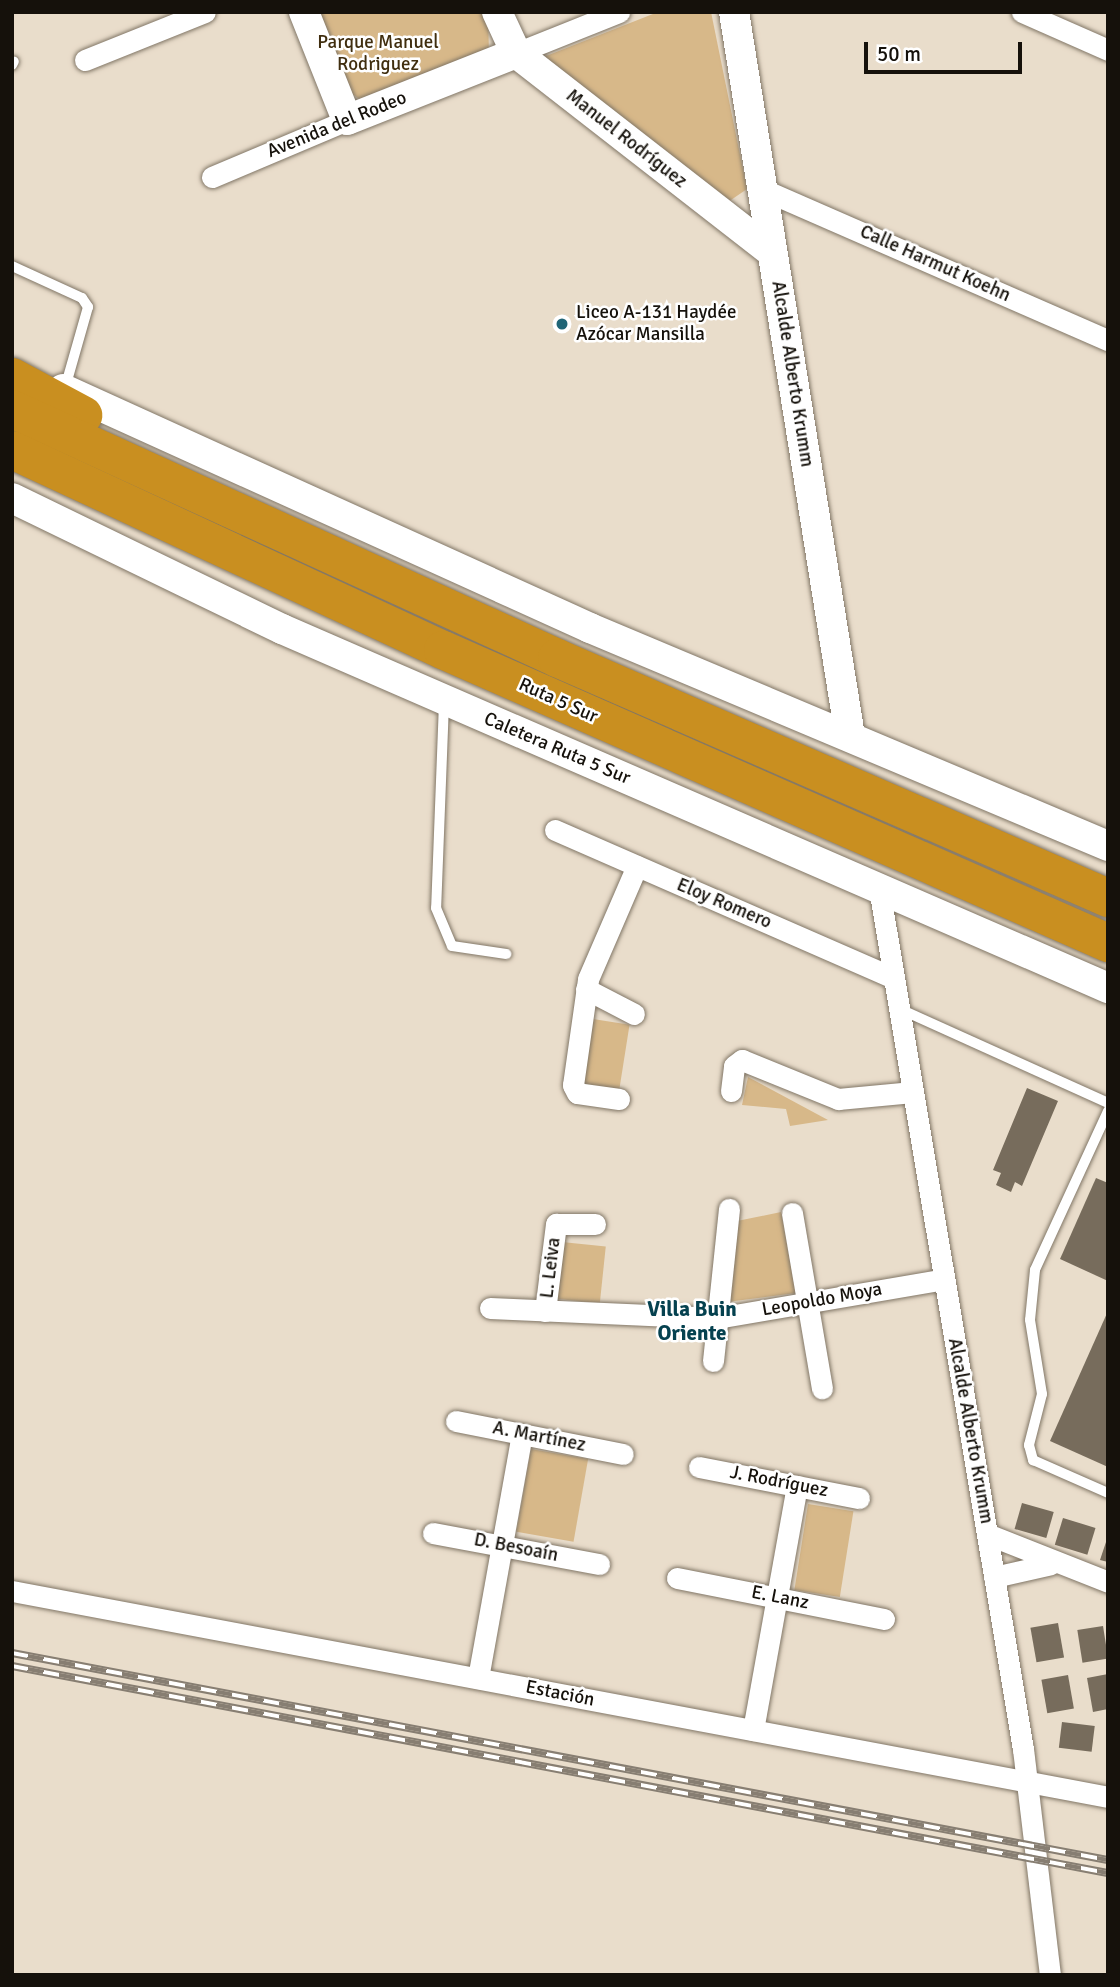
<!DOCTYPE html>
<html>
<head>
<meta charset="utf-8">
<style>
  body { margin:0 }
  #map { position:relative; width:1120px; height:1987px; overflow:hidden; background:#e9ddcb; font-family:Signika,sans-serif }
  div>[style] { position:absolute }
  .green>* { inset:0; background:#d7b889; transform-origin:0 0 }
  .building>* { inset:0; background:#776c5c; transform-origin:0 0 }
  .roads { filter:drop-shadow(0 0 2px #817666) drop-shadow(0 0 2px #817666) }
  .lane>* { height:10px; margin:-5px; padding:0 5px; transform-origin:5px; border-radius:5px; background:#fff }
  .street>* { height:21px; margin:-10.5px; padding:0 10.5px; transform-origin:10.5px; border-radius:10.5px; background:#fff }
  .secondary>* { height:30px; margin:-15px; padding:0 15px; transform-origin:15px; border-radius:15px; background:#fff }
  .highway>* { height:38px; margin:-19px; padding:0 19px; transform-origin:19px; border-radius:19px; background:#c98f20 }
  .rail>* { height:8px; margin-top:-4px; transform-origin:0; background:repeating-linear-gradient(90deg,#fff 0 16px,#877e72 0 32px); box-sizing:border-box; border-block:2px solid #877e72 }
  .dots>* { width:19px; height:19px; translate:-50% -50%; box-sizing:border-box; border:4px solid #fff; border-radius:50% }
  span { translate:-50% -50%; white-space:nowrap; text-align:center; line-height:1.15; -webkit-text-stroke:5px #fff; paint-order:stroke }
  .park-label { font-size:19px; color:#402e0f }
  .street-label { font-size:19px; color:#15110b }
  .poi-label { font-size:19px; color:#15110b }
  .left { translate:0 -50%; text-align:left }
  .neighbourhood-label { font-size:21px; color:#05414f; font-weight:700 }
  .frame { position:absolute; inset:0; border:14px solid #15110b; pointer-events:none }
  .scale { position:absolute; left:864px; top:42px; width:158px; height:32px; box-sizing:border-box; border:4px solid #15110b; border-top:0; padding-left:9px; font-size:21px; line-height:24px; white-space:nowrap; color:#15110b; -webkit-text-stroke:5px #fff; paint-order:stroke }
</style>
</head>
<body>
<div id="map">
  <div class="green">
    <div style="clip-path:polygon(317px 12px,488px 12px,489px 55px,365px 103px,348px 91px)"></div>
    <div style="clip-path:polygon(658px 12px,711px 12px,747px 189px,728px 202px,541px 58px)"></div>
    <div style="left:593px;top:1019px;width:37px;height:66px;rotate:9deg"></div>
    <div style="clip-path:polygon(748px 1077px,828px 1120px,790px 1126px,786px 1109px,742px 1105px)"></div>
    <div style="clip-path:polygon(781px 1212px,796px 1293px,727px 1302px,737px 1221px)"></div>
    <div style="left:562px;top:1242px;width:44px;height:57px;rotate:6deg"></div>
    <div style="left:531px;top:1449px;width:58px;height:84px;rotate:10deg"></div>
    <div style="left:808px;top:1504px;width:46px;height:87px;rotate:9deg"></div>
  </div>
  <div class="building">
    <div style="clip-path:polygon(1027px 1088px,1058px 1101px,1022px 1186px,1015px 1182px,1011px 1192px,996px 1185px,1001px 1173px,993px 1170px)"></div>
    <div style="clip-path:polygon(1096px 1178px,1108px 1183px,1108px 1281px,1060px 1259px)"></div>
    <div style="clip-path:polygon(1108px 1311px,1108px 1467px,1050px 1441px)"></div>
    <div style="left:1022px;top:1503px;width:33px;height:27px;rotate:16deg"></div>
    <div style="left:1063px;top:1518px;width:34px;height:28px;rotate:17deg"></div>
    <div style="clip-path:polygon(1108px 1536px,1108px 1562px,1100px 1560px)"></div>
    <div style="left:1058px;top:1623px;width:35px;height:28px;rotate:80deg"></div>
    <div style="left:1103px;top:1626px;width:33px;height:26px;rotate:81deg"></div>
    <div style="clip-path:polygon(1108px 1674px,1108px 1709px,1093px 1712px,1087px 1678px)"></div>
    <div style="left:1068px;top:1675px;width:34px;height:27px;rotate:80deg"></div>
    <div style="left:1062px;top:1722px;width:33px;height:26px;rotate:7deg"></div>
  </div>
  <div class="roads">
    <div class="lane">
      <div style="left:12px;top:65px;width:4px;rotate:-63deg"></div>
      <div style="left:12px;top:266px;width:77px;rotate:24.6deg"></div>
      <div style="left:82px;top:298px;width:11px;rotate:56deg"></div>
      <div style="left:88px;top:307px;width:84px;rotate:105.9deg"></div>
      <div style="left:444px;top:703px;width:205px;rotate:92.2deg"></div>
      <div style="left:436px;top:908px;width:41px;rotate:67.2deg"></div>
      <div style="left:452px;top:946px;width:55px;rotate:8.4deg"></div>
      <div style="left:900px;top:1009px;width:228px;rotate:24.3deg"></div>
      <div style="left:1108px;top:1111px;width:175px;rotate:114.7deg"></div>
      <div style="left:1035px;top:1270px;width:50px;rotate:95.7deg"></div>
      <div style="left:1030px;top:1320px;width:75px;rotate:80.8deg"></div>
      <div style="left:1042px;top:1394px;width:53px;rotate:104.3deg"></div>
      <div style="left:1029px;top:1445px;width:16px;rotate:75deg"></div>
      <div style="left:1033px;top:1460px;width:82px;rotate:23.7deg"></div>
    </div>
    <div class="street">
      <div style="left:1022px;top:12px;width:94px;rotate:23.8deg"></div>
      <div style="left:516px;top:53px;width:111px;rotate:-21.7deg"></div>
      <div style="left:85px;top:60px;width:129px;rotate:-21.8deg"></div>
      <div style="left:212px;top:177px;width:147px;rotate:-22.9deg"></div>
      <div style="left:762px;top:189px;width:378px;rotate:23.6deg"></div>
      <div style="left:555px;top:830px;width:370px;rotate:23.6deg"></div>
      <div style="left:879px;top:888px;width:873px;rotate:80.51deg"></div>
      <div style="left:1023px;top:1749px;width:228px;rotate:83.2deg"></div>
      <div style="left:586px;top:989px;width:54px;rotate:27.5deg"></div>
      <div style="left:731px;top:1091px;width:25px;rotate:-83deg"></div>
      <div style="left:734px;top:1066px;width:10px;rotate:-37deg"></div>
      <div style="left:742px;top:1060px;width:104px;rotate:22.1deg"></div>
      <div style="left:838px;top:1099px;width:75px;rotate:-5.3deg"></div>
      <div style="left:619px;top:1099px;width:42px;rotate:-171.9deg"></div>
      <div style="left:577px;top:1093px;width:9px;rotate:-117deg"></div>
      <div style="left:573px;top:1085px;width:107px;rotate:-81.9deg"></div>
      <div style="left:588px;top:979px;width:123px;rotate:-66.6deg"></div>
      <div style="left:792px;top:1213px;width:178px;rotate:80.3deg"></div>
      <div style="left:490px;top:1308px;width:227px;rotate:2.5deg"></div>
      <div style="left:717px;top:1318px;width:230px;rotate:-9.7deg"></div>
      <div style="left:545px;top:1311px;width:88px;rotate:-82.8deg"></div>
      <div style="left:556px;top:1224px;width:39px"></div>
      <div style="left:713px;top:1361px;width:153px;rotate:-84deg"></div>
      <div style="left:456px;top:1421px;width:170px;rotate:11.2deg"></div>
      <div style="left:699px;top:1467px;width:163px;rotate:11deg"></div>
      <div style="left:433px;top:1533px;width:169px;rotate:10.6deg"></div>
      <div style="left:987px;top:1534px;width:130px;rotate:21.6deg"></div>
      <div style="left:994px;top:1577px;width:58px;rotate:-12.8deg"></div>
      <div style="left:677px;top:1578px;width:211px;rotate:11.2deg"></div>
      <div style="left:12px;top:1591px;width:1115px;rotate:10.64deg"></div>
      <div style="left:478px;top:1678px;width:248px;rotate:-79.8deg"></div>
      <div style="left:753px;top:1730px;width:248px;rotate:-79.8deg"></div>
    </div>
    <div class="secondary">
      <div style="left:304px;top:12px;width:116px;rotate:68.3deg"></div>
      <div style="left:347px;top:120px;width:182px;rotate:-21.6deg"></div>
      <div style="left:497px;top:12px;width:45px;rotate:65.1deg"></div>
      <div style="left:516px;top:53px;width:324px;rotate:37.9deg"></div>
      <div style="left:734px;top:12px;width:733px;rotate:80.9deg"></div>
      <div style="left:63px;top:389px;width:579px;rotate:24.39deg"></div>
      <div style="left:590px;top:628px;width:562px;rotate:22.82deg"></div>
      <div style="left:12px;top:498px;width:300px;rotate:25.9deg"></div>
      <div style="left:282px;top:629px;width:901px;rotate:23.49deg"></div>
    </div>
    <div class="highway">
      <div style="left:12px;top:377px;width:81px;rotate:28.2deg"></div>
      <div style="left:12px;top:409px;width:599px;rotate:24.55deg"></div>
      <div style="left:557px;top:658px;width:601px;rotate:23.54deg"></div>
      <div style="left:12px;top:450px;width:475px;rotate:24.9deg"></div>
      <div style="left:443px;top:650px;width:727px;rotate:23.78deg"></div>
    </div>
  </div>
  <div class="rail">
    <div style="left:12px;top:1653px;width:1115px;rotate:10.7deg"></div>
    <div style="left:12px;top:1666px;width:1115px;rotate:10.7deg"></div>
  </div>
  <div class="dots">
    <div style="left:562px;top:324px;background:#206576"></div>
  </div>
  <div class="park-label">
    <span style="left:378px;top:54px">Parque Manuel<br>Rodriguez</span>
  </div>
  <div class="street-label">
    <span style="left:337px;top:125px;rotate:-22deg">Avenida del Rodeo</span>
    <span style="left:626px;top:139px;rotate:38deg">Manuel Rodríguez</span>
    <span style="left:935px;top:264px;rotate:24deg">Calle Harmut Koehn</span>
    <span style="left:792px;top:374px;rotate:81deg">Alcalde Alberto Krumm</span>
    <span style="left:558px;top:701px;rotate:24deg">Ruta 5 Sur</span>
    <span style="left:557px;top:749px;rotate:23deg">Caletera Ruta 5 Sur</span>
    <span style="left:724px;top:904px;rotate:23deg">Eloy Romero</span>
    <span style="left:551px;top:1268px;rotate:-83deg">L. Leiva</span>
    <span style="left:822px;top:1300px;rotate:-10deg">Leopoldo Moya</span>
    <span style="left:970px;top:1431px;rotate:80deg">Alcalde Alberto Krumm</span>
    <span style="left:539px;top:1437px;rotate:11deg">A. Martínez</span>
    <span style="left:779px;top:1482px;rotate:11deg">J. Rodríguez</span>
    <span style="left:516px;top:1548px;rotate:11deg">D. Besoaín</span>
    <span style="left:780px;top:1598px;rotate:11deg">E. Lanz</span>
    <span style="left:560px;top:1694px;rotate:11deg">Estación</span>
  </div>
  <div class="poi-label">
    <span class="left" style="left:576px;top:324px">Liceo A-131 Haydée<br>Azócar Mansilla</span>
  </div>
  <div class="neighbourhood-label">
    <span style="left:692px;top:1321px">Villa Buin<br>Oriente</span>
  </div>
  <div class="frame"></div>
  <div class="scale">50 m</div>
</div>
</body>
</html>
